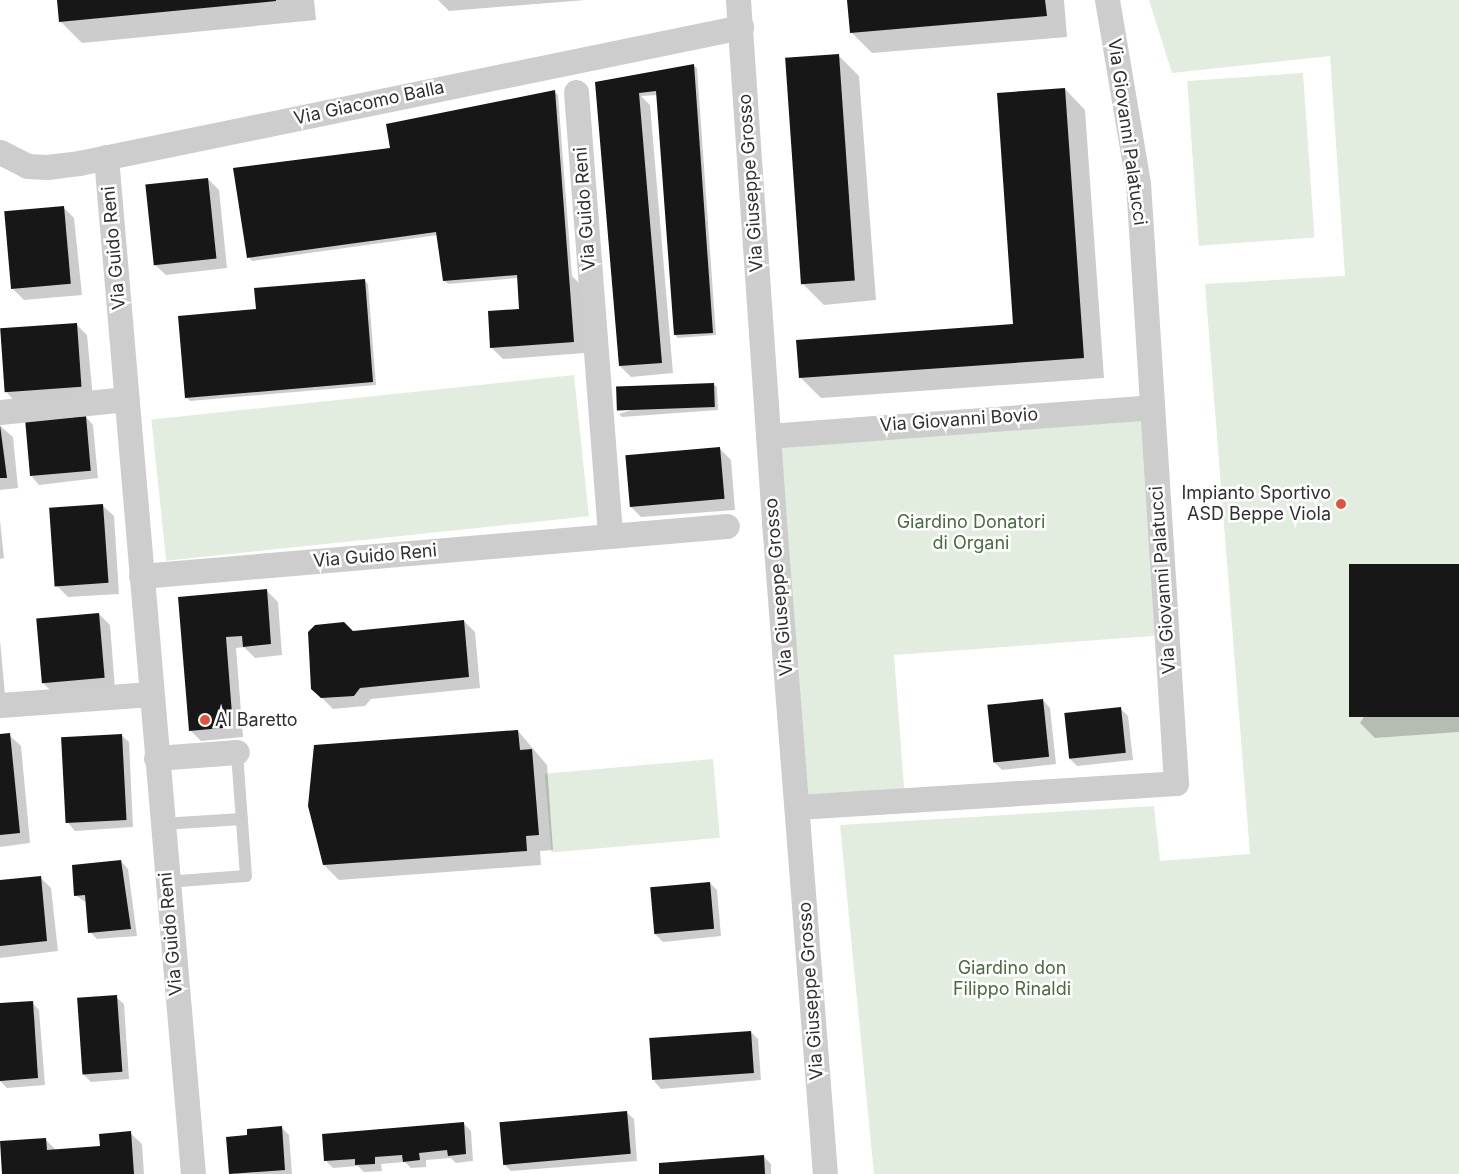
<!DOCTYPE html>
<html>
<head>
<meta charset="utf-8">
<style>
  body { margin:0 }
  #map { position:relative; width:1459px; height:1174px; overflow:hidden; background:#fff; font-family:Inter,sans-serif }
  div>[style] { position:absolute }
  .green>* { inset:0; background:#e3eddf; transform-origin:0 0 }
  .shadow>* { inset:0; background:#0003 }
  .building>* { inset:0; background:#171717; transform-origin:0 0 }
  .lane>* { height:12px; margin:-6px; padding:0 6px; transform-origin:6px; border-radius:6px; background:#cdcdcd }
  .street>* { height:25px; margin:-12.5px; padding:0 12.5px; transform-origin:12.5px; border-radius:12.5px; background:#cdcdcd }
  .dots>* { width:14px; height:14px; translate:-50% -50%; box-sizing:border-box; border:2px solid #fff; border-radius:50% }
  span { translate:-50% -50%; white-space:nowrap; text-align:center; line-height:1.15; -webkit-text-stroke:5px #fff; paint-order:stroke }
  .street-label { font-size:18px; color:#303030 }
  .poi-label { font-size:18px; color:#303030 }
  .right { translate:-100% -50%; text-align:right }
  .left { translate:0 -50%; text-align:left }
  .park-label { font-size:18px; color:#4a6b3f }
</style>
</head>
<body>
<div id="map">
  <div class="green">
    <div style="clip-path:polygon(1149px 0,1459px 0,1459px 1174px,874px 1174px,840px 825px,1154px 806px,1160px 861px,1250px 854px,1205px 284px,1345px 276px,1330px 56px,1172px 73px)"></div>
    <div style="left:1303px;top:73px;width:165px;height:116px;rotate:86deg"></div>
    <div style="left:574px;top:375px;width:142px;height:425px;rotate:84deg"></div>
    <div style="clip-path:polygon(1150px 407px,1166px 635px,894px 655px,905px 800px,797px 807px,766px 436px)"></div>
    <div style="left:713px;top:759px;width:79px;height:169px;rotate:85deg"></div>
  </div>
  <div class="shadow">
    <div style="clip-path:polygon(59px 0,314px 0,316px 20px,82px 43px,61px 22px)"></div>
    <div style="clip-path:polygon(438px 0,586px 0,449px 11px)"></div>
    <div style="clip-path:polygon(849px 0,1064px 0,1067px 37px,872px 53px,851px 32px)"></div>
    <div style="clip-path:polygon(838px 55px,859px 76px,876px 300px,824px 305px,803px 284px)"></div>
    <div style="clip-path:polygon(693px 65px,697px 68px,716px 335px,678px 338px,675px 335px,658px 95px,641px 96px,650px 105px,673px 373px,631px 377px,620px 366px,596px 83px)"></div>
    <div style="clip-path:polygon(1065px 89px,1085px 110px,1104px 378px,821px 398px,800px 377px,1014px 325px)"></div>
    <div style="clip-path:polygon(555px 92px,558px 95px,572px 276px,580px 284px,585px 353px,503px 359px,491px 347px,521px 310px,518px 278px,448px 284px,444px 280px,438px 235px,252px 261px,249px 257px,392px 149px)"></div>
    <div style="clip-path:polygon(208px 179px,219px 190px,227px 268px,166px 275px,154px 264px)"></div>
    <div style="clip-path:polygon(63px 207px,74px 218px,82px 295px,24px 300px,13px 289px)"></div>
    <div style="clip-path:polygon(364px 280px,368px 284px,376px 385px,190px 401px,186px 397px,257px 310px)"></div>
    <div style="clip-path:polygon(76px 324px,87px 335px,93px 398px,18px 405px,7px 393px)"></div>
    <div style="clip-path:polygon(713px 384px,717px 387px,718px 410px,622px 417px,619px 414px)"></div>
    <div style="clip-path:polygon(86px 417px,93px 425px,98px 478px,39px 485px,32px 477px)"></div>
    <div style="clip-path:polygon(0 426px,13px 437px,18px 488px,0 490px)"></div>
    <div style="clip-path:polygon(720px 449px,731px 460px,735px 510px,641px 517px,630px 506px)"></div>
    <div style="clip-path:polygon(102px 505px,114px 516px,119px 594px,68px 597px,57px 586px)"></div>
    <div style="clip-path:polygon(0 520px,4px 558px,0 559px)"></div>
    <div style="clip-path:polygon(1459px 565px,1459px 732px,1375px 738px,1360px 723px)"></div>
    <div style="clip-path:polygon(267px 591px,278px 602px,282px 655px,255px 658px,244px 647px,236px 648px,243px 737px,201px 741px,190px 730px,179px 598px)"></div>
    <div style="clip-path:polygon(99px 614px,110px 625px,115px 689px,54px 694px,43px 683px)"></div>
    <div style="clip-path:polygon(464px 621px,475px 632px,480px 688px,371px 699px,365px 706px,333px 709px,312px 688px,353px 632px)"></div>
    <div style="clip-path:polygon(0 640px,5px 695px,0 695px)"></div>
    <div style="clip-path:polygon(1043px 700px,1050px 708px,1056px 764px,1002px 770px,995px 763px)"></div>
    <div style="clip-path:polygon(1121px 709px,1128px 716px,1133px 760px,1077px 766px,1070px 759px)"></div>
    <div style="clip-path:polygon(518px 731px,547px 765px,553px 850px,540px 851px,541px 865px,339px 880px,324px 865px)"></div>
    <div style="clip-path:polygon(9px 735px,21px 746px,30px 843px,0 847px,0 736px)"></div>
    <div style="clip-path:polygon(121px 735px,129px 742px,133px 827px,75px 831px,68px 823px)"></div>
    <div style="clip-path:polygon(121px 861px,128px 869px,137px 936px,97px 939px,90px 932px,87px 903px,75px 895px)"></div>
    <div style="clip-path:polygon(40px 877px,51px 888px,58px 951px,0 958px,0 881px)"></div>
    <div style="clip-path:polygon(710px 883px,717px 890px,721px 936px,663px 942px,655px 934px)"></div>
    <div style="clip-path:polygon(116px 997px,124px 1004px,129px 1079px,91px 1082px,83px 1074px)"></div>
    <div style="clip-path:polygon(32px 1002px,39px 1010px,45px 1085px,7px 1088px,0 1081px,0 1005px)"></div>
    <div style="clip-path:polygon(751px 1032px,758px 1039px,761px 1080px,661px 1089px,654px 1081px)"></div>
    <div style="clip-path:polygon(626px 1112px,634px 1119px,637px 1161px,511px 1171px,504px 1164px)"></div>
    <div style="clip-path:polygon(463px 1123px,471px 1131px,473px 1161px,456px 1163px,451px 1158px,426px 1160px,426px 1167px,411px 1168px,405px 1162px,381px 1164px,382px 1171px,364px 1172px,358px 1166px,333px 1168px,325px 1160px)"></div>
    <div style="clip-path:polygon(281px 1127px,289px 1135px,292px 1174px,230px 1174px,227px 1138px,248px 1136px)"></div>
    <div style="clip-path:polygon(130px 1133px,142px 1144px,144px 1174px,3px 1174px,45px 1139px,57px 1151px,101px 1147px)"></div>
    <div style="clip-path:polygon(763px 1156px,771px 1164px,771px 1174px,661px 1174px)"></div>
  </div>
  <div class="building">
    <div style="clip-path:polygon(57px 0,276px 0,276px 1px,59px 22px)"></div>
    <div style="clip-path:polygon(847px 0,1045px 0,1047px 16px,850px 33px)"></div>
    <div style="left:839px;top:54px;width:227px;height:54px;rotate:86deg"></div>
    <div style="clip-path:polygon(694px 64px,713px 333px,674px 335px,656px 91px,639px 93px,662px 363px,619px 366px,595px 82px)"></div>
    <div style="clip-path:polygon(1065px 88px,1084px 358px,799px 378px,796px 340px,1013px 324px,997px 93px)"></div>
    <div style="clip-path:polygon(555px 90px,574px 342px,490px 348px,488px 311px,519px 309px,517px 275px,443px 281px,436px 232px,247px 258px,233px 168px,390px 148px,386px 124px)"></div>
    <div style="left:208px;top:178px;width:81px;height:63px;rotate:84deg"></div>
    <div style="left:64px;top:206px;width:78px;height:60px;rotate:85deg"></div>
    <div style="clip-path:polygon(365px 279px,373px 382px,185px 398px,178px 316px,256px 309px,254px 288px)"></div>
    <div style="left:77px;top:323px;width:64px;height:77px;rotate:86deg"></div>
    <div style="left:714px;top:383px;width:24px;height:98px;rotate:88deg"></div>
    <div style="left:86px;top:416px;width:55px;height:61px;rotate:85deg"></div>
    <div style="clip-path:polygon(0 425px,7px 478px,0 478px)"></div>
    <div style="left:720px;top:447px;width:52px;height:95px;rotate:85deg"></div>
    <div style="left:103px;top:504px;width:79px;height:54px;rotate:86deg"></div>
    <div style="left:1459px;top:564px;width:153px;height:110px;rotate:90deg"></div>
    <div style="clip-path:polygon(267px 589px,271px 644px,243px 647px,242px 636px,226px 637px,233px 727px,189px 731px,178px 597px)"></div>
    <div style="left:99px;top:613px;width:65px;height:63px;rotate:85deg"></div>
    <div style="clip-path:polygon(464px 620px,469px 677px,360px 688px,354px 696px,321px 698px,311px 689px,308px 632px,315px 625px,344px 622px,353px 631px)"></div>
    <div style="left:1043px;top:699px;width:58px;height:56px;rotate:84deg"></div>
    <div style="left:1121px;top:707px;width:46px;height:57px;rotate:84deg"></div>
    <div style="clip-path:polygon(518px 730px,520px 750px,532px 749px,539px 835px,526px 836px,527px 851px,323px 865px,308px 806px,314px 745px)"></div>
    <div style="clip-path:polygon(10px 733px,20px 833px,0 835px,0 734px)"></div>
    <div style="left:122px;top:734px;width:86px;height:61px;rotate:87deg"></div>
    <div style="clip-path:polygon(121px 860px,131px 929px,88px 933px,85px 895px,74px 896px,72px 865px)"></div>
    <div style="clip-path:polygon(41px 876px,47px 941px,0 946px,0 880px)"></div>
    <div style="left:710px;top:882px;width:47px;height:60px;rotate:85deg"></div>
    <div style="left:117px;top:995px;width:77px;height:40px;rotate:86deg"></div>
    <div style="clip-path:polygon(33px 1001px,38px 1078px,0 1081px,0 1003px)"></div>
    <div style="left:751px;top:1031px;width:42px;height:102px;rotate:86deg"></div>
    <div style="left:627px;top:1111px;width:43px;height:128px;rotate:85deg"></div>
    <div style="clip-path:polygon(464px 1122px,466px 1154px,448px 1156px,447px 1150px,419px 1153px,420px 1160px,403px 1162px,402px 1155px,375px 1157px,375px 1164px,355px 1165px,355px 1159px,324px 1161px,322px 1134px)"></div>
    <div style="clip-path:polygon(282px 1126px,285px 1170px,229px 1174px,226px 1137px,247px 1135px,247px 1129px)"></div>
    <div style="clip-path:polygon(131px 1131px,134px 1174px,2px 1174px,0 1141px,46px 1138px,47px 1150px,100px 1146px,99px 1134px)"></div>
    <div style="clip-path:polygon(764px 1155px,765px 1174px,659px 1174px,659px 1163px)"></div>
  </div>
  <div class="lane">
    <div style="left:162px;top:824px;width:80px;rotate:-3.6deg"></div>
    <div style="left:166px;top:882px;width:80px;rotate:-4.3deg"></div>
    <div style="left:246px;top:876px;width:124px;rotate:-94.2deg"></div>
  </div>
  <div class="street">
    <div style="left:738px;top:0;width:523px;rotate:86.05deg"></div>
    <div style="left:774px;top:522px;width:654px;rotate:85.53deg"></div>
    <div style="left:576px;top:92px;width:445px;rotate:85.6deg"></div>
    <div style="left:0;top:152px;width:30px;rotate:27deg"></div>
    <div style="left:27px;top:166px;width:20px;rotate:3deg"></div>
    <div style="left:47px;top:167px;width:32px;rotate:-7deg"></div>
    <div style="left:79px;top:163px;width:676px;rotate:-11.61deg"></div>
    <div style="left:106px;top:157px;width:1021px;rotate:85.11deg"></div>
    <div style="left:0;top:412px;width:127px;rotate:-5.9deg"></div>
    <div style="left:768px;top:436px;width:384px;rotate:-4.3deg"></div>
    <div style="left:141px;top:576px;width:588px;rotate:-4.88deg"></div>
    <div style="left:0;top:705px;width:151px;rotate:-4.2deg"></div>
    <div style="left:156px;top:758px;width:81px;rotate:-4.2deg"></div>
    <div style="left:797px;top:807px;width:380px;rotate:-3.6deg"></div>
    <div style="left:1176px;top:783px;width:601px;rotate:-93.62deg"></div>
    <div style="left:1138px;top:183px;width:186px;rotate:-99.6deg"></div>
  </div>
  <div class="dots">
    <div style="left:1341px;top:504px;background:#e0523a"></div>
    <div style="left:205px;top:720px;background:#e0523a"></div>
  </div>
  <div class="street-label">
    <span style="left:369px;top:103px;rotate:-12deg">Via Giacomo Balla</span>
    <span style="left:1127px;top:132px;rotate:82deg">Via Giovanni Palatucci</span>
    <span style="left:751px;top:183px;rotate:-94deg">Via Giuseppe Grosso</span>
    <span style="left:585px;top:209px;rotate:-94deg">Via Guido Reni</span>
    <span style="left:114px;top:248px;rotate:-95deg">Via Guido Reni</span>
    <span style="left:959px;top:420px;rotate:-4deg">Via Giovanni Bovio</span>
    <span style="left:375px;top:556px;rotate:-5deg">Via Guido Reni</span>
    <span style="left:1163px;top:580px;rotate:-94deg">Via Giovanni Palatucci</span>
    <span style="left:779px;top:587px;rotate:-95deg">Via Giuseppe Grosso</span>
    <span style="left:171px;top:934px;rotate:-95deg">Via Guido Reni</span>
    <span style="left:811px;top:991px;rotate:-94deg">Via Giuseppe Grosso</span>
  </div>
  <div class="poi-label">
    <span class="right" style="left:1331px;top:504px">Impianto Sportivo<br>ASD Beppe Viola</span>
    <span class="left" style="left:215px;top:720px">Al Baretto</span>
  </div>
  <div class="park-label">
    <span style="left:971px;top:533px">Giardino Donatori<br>di Organi</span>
    <span style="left:1012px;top:979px">Giardino don<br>Filippo Rinaldi</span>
  </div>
</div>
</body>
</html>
